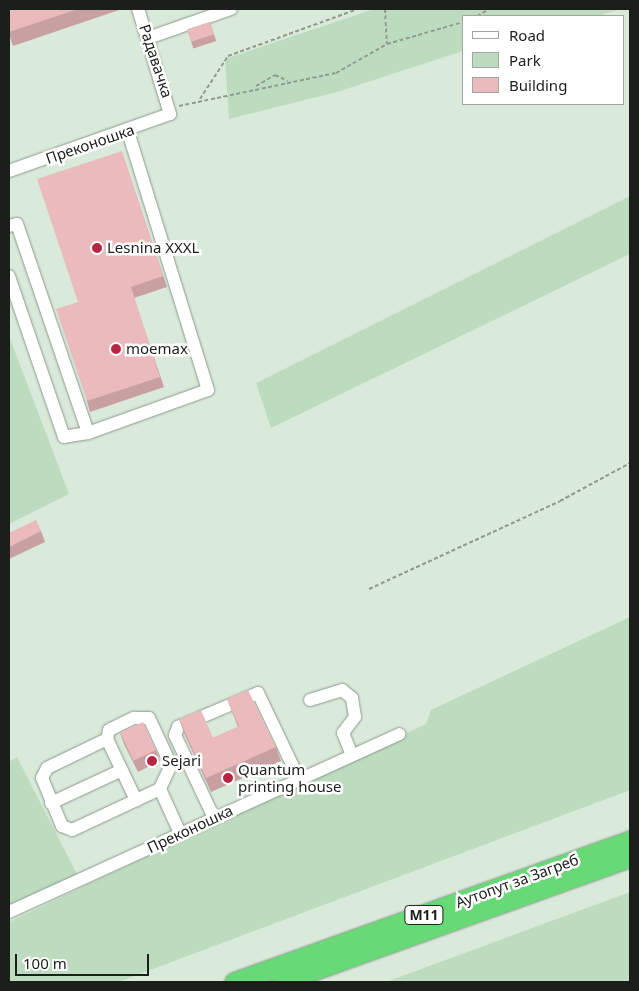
<!DOCTYPE html>
<html>
<head>
<meta charset="utf-8">
<style>
  body { margin:0 }
  #map { position:relative; width:639px; height:991px; overflow:hidden; background:#d9e9da; font-family:"Noto Sans",sans-serif }
  div>[style] { position:absolute }
  .green>* { inset:0; background:#bddcbf }
  .path>* { height:2px; margin-top:-1px; transform-origin:0; background:repeating-linear-gradient(90deg,#909b90 0 4px,transparent 0 6.5px) }
  .roads { filter:drop-shadow(0 0 1px #8b9a8c) drop-shadow(0 0 1px #8b9a8c) }
  .minor>* { height:12px; margin:-6px; padding:0 6px; transform-origin:6px; border-radius:6px; background:#fff }
  .highway>* { height:19px; margin:-9.5px; padding:0 9.5px; transform-origin:9.5px; border-radius:9.5px; background:#67da77 }
  .wall>* { inset:0; background:#c9a0a2; transform-origin:0 0 }
  .building>* { inset:0; background:#eababc; transform-origin:0 0 }
  .dots>* { width:14px; height:14px; translate:-50% -50%; box-sizing:border-box; border:2px solid #fff; border-radius:50% }
  span { translate:-50% -50%; white-space:nowrap; text-align:center; line-height:1.15; -webkit-text-stroke:5px #fff; paint-order:stroke }
  .shield-label span { padding:1px 4px; background:#fff; border:1px solid; border-radius:4px; -webkit-text-stroke-width:0 }
  .shield-label { font-size:14px; color:#1a1f1a; font-weight:700 }
  .street-label { font-size:15px; color:#1a1f1a }
  .poi-label { font-size:15px; color:#1a1f1a }
  .left { translate:0 -50%; text-align:left }
  .frame { position:absolute; inset:0; border:10px solid #1a1f1a; pointer-events:none }
  .legend { position:absolute; left:462px; top:15px; width:162px; height:90px; box-sizing:border-box; background:#fff; border:1px solid #a3a5a3; margin:0; padding:6px 9px; list-style:none; font-size:15px; color:#1a1f1a }
  .legend li { display:flex; align-items:center; gap:10px; height:25px }
  .legend b { width:25px; border:1px solid #a3a5a3 }
  .scale { position:absolute; left:15px; top:954px; width:134px; height:22px; box-sizing:border-box; border:2px solid #1a1f1a; border-top:0; padding-left:6px; font-size:15px; line-height:18px; white-space:nowrap; color:#1a1f1a; -webkit-text-stroke:4px #fff; paint-order:stroke }
</style>
</head>
<body>
<div id="map">
  <div class="green">
    <div style="clip-path:polygon(374px 9px,622px 9px,597px 16px,463px 16px,463px 51px,337px 92px,229px 119px,225px 59px)"></div>
    <div style="clip-path:polygon(630px 196px,630px 254px,271px 428px,256px 383px)"></div>
    <div style="clip-path:polygon(9px 336px,69px 494px,9px 524px)"></div>
    <div style="clip-path:polygon(630px 617px,630px 790px,118px 982px,9px 982px,9px 922px,426px 724px,431px 710px)"></div>
    <div style="clip-path:polygon(17px 757px,80px 880px,9px 912px,9px 762px)"></div>
    <div style="clip-path:polygon(630px 892px,630px 982px,386px 982px)"></div>
  </div>
  <div class="path">
    <div style="left:385px;top:9px;width:35px;rotate:87deg"></div>
    <div style="left:477px;top:16px;width:14px;rotate:-30deg"></div>
    <div style="left:256px;top:86px;width:22px;rotate:-30deg"></div>
    <div style="left:275px;top:75px;width:14px;rotate:25deg"></div>
    <div style="left:200px;top:99px;width:51px;rotate:-56.9deg"></div>
    <div style="left:228px;top:56px;width:138px;rotate:-19.9deg"></div>
    <div style="left:179px;top:106px;width:160px;rotate:-11.9deg"></div>
    <div style="left:336px;top:73px;width:59px;rotate:-29.6deg"></div>
    <div style="left:387px;top:44px;width:79px;rotate:-16.1deg"></div>
    <div style="left:369px;top:589px;width:210px;rotate:-24.7deg"></div>
    <div style="left:560px;top:501px;width:80px;rotate:-28.5deg"></div>
  </div>
  <div class="roads">
    <div class="minor">
      <div style="left:148px;top:38px;width:88px;rotate:-19.3deg"></div>
      <div style="left:9px;top:171px;width:171px;rotate:-19.5deg"></div>
      <div style="left:170px;top:114px;width:110px;rotate:-106.9deg"></div>
      <div style="left:9px;top:226px;width:8px;rotate:-14deg"></div>
      <div style="left:17px;top:224px;width:221px;rotate:71.2deg"></div>
      <div style="left:88px;top:433px;width:24px;rotate:171deg"></div>
      <div style="left:64px;top:437px;width:170px;rotate:-108.9deg"></div>
      <div style="left:88px;top:433px;width:127px;rotate:-19.7deg"></div>
      <div style="left:208px;top:390px;width:271px;rotate:-107.2deg"></div>
      <div style="left:310px;top:700px;width:34px;rotate:-17deg"></div>
      <div style="left:342px;top:690px;width:13px;rotate:39deg"></div>
      <div style="left:352px;top:698px;width:19px;rotate:81deg"></div>
      <div style="left:355px;top:717px;width:20px;rotate:127deg"></div>
      <div style="left:343px;top:733px;width:24px;rotate:68deg"></div>
      <div style="left:107px;top:739px;width:68px;rotate:64.6deg"></div>
      <div style="left:160px;top:789px;width:97px;rotate:155deg"></div>
      <div style="left:72px;top:830px;width:11px;rotate:-158deg"></div>
      <div style="left:62px;top:826px;width:52px;rotate:-112.6deg"></div>
      <div style="left:42px;top:778px;width:11px;rotate:-63deg"></div>
      <div style="left:47px;top:768px;width:67px;rotate:-25.8deg"></div>
      <div style="left:107px;top:739px;width:9px;rotate:-77deg"></div>
      <div style="left:109px;top:730px;width:28px;rotate:-26deg"></div>
      <div style="left:134px;top:718px;width:15px"></div>
      <div style="left:149px;top:718px;width:52px;rotate:64.9deg"></div>
      <div style="left:171px;top:765px;width:26px;rotate:115deg"></div>
      <div style="left:160px;top:789px;width:48px;rotate:65.6deg"></div>
      <div style="left:51px;top:803px;width:78px;rotate:-24.9deg"></div>
      <div style="left:214px;top:818px;width:92px;rotate:-115.2deg"></div>
      <div style="left:175px;top:735px;width:9px;rotate:-69deg"></div>
      <div style="left:178px;top:727px;width:87px;rotate:-23deg"></div>
      <div style="left:258px;top:693px;width:95px;rotate:64.5deg"></div>
      <div style="left:9px;top:912px;width:429px;rotate:-24.5deg"></div>
    </div>
    <div class="highway">
      <div style="left:234px;top:982px;width:421px;rotate:-19.7deg"></div>
      <div style="left:281px;top:982px;width:371px;rotate:-19.7deg"></div>
    </div>
  </div>
  <div class="wall">
    <div style="clip-path:polygon(9px 9px,122px 9px,13px 46px,9px 34px)"></div>
    <div style="left:210px;top:22px;width:20px;height:24px;rotate:72deg"></div>
    <div style="clip-path:polygon(125px 161px,167px 287px,134px 298px,164px 387px,90px 412px,87px 401px,78px 302px)"></div>
    <div style="clip-path:polygon(41px 531px,45px 542px,9px 559px,9px 533px)"></div>
    <div style="clip-path:polygon(227px 699px,276px 747px,281px 761px,211px 792px,184px 733px,179px 719px,213px 738px,238px 727px)"></div>
    <div style="clip-path:polygon(120px 733px,156px 750px,160px 761px,138px 772px,124px 744px)"></div>
  </div>
  <div class="building">
    <div style="clip-path:polygon(9px 9px,78px 9px,9px 32px)"></div>
    <div style="left:210px;top:22px;width:13px;height:24px;rotate:72deg"></div>
    <div style="clip-path:polygon(122px 151px,163px 276px,131px 287px,160px 377px,87px 401px,56px 309px,78px 302px,37px 179px)"></div>
    <div style="clip-path:polygon(36px 520px,41px 531px,9px 547px,9px 533px)"></div>
    <div style="clip-path:polygon(248px 690px,276px 747px,206px 778px,179px 719px,201px 710px,213px 738px,239px 726px,227px 699px)"></div>
    <div style="left:143px;top:722px;width:31px;height:25px;rotate:65deg"></div>
  </div>
  <div class="dots">
    <div style="left:97px;top:248px;background:#b72544"></div>
    <div style="left:116px;top:349px;background:#b72544"></div>
    <div style="left:152px;top:761px;background:#b72544"></div>
    <div style="left:228px;top:778px;background:#b72544"></div>
  </div>
  <div class="shield-label">
    <span style="left:424px;top:915px">M11</span>
  </div>
  <div class="street-label">
    <span style="left:156px;top:61px;rotate:72deg">Радавачка</span>
    <span style="left:90px;top:144px;rotate:-19deg">Преконошка</span>
    <span style="left:190px;top:829px;rotate:-25deg">Преконошка</span>
    <span style="left:517px;top:881px;rotate:-20deg">Аутопут за Загреб</span>
  </div>
  <div class="poi-label">
    <span class="left" style="left:107px;top:248px">Lesnina XXXL</span>
    <span class="left" style="left:126px;top:349px">moemax</span>
    <span class="left" style="left:162px;top:761px">Sejari</span>
    <span class="left" style="left:238px;top:778px">Quantum<br>printing house</span>
  </div>
  <div class="frame"></div>
  <ul class="legend">
  <li><b style="height:6px;background:#fff"></b>Road</li>
  <li><b style="height:14px;background:#bddcbf"></b>Park</li>
  <li><b style="height:14px;background:#eababc"></b>Building</li>
  </ul>
  <div class="scale">100 m</div>
</div>
</body>
</html>
